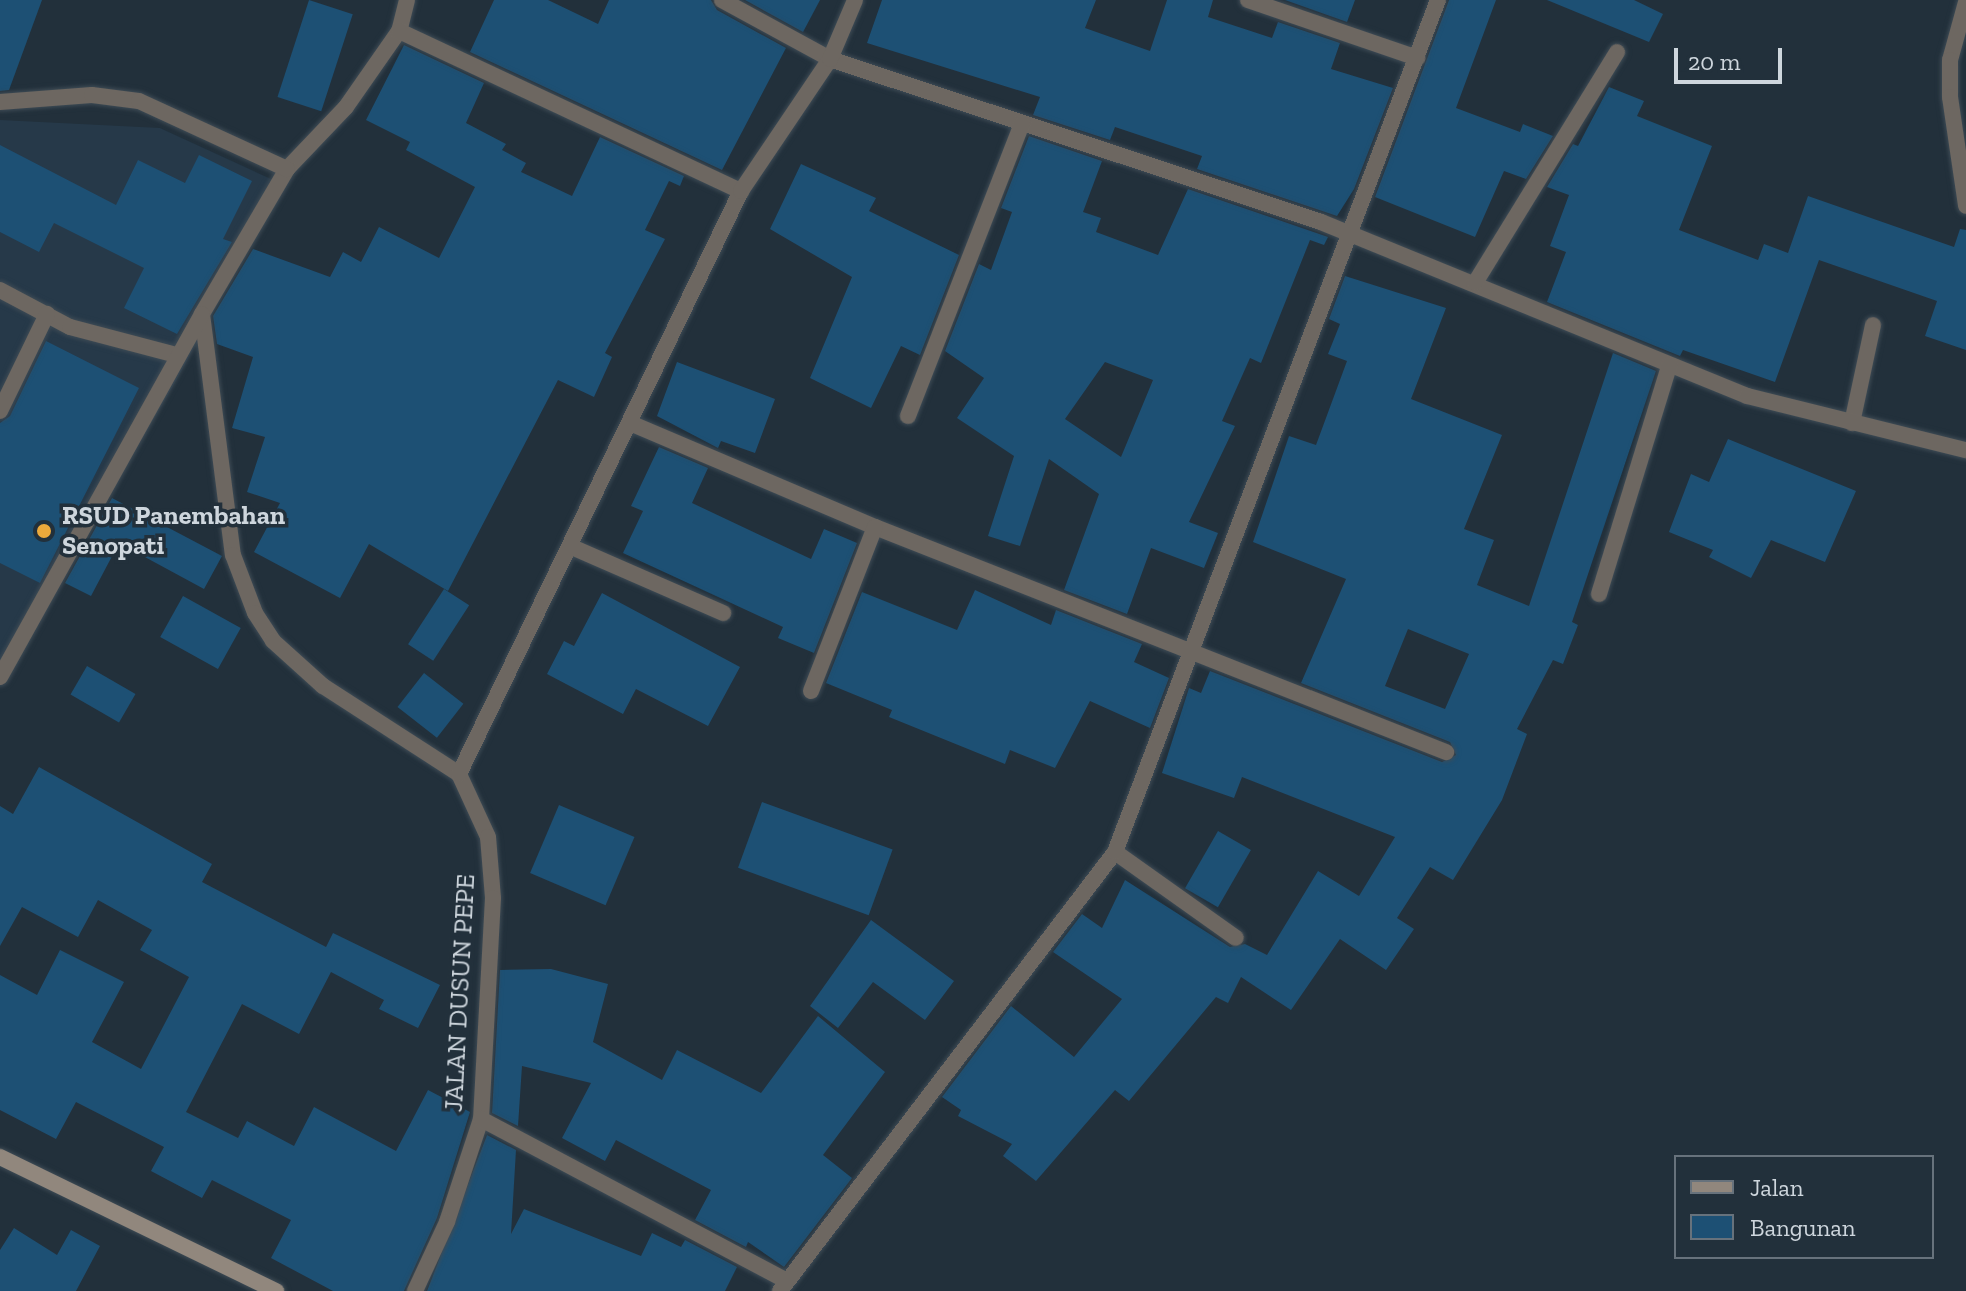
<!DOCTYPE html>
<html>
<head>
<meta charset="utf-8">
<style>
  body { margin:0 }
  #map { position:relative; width:1966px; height:1291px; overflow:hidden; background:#22303b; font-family:"Zilla Slab",serif }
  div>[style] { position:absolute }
  .built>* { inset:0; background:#263949 }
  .building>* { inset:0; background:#1d5074; transform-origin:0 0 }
  .roads { filter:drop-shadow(0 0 2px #3e4b55) drop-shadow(0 0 2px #3e4b55) }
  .lane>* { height:16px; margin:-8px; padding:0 8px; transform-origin:8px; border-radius:8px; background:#6d6761 }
  .street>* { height:16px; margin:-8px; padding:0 8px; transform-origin:8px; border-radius:8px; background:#6d6761 }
  .secondary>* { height:16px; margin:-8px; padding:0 8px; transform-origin:8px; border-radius:8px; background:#91877d }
  .dots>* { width:22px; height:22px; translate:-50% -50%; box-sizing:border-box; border:4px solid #22303b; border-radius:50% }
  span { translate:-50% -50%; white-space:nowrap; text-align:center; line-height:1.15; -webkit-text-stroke:7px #22303b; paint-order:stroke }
  .poi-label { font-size:26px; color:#ced6dd; font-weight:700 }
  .left { translate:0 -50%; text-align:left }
  .street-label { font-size:26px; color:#ced6dd }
  .legend { position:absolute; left:1674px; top:1155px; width:260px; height:104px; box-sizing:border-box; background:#22303b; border:2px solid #67727c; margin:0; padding:10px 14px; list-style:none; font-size:24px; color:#ced6dd }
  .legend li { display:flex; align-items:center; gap:16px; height:40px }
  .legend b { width:40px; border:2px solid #67727c }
  .scale { position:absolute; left:1674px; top:48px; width:108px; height:36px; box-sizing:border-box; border:4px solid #ced6dd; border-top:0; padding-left:10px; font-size:24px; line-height:28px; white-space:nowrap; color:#ced6dd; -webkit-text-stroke:6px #22303b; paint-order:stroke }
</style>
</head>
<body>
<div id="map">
  <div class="built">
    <div style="clip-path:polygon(0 120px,160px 128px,282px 184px,177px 379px,0 682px)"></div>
  </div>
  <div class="building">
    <div style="clip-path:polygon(0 0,42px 0,9px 90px,0 91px)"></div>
    <div style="left:309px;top:0;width:46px;height:102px;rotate:18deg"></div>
    <div style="clip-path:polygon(494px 0,548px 0,598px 24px,609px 0,711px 0,717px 10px,786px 48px,722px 170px,470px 52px)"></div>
    <div style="clip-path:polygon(745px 0,820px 0,803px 32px)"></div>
    <div style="clip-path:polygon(882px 0,1096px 0,1085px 28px,1150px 51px,1167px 0,1213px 0,1208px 17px,1272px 38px,1278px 22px,1340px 43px,1331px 69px,1393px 88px,1354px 189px,1337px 216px,1197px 169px,1202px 156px,1115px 127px,1110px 140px,1033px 115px,1040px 97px,867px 43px)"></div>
    <div style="clip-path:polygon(1285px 0,1355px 0,1347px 22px)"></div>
    <div style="clip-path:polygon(1449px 0,1496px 0,1456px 108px,1520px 132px,1523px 124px,1553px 136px,1526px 179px,1504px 171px,1475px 237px,1375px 197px)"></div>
    <div style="clip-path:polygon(1547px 0,1634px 0,1663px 14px,1649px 42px)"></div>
    <div style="clip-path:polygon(404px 45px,484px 83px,466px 123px,506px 144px,502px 150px,526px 163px,521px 172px,572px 196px,600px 137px,684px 176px,680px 186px,669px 181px,645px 230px,665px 239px,605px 353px,612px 357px,594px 397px,558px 380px,448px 591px,369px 544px,340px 598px,254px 552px,280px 503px,247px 492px,265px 437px,232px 428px,253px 357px,217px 344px,213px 316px,253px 249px,330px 277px,343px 252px,361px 262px,379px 227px,439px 258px,475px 187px,406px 150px,410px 142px,366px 120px)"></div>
    <div style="clip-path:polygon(1609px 87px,1644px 101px,1637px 116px,1712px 146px,1679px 230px,1758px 260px,1764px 244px,1788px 253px,1808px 196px,1954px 247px,1960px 229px,1966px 230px,1966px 350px,1925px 336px,1937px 301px,1819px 260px,1775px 382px,1683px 350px,1680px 356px,1547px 302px,1566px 252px,1550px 246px,1569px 195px,1547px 187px,1573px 144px,1578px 146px)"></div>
    <div style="clip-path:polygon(evenodd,1029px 136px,1102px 161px,1083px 212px,1101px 218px,1096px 232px,1158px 255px,1188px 189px,1328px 237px,1324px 245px,1310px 240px,1261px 363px,1250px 358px,1222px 421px,1235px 426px,1189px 522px,1218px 533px,1204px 568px,1151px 548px,1127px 614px,1064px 590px,1099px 494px,1049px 459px,1020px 546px,988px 536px,1014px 456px,957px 418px,984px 378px,945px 351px,979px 264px,991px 270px,1012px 212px,1001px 208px,1029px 136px,1105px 362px,1153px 380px,1121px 457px,1065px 419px,1105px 362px)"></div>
    <div style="clip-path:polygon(0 145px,116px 205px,138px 160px,185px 183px,199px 155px,252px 181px,223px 239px,232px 242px,177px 334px,124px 308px,144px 268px,54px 223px,39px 252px,0 232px)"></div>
    <div style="clip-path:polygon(801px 164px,876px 198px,869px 211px,959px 255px,920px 355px,901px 346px,871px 408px,810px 378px,852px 277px,770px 229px)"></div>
    <div style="clip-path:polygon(evenodd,1345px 276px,1446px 308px,1411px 399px,1502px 435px,1464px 529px,1494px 540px,1477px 585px,1529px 606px,1613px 353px,1656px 371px,1572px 622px,1578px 625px,1563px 664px,1553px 660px,1517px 729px,1527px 734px,1502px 800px,1453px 880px,1430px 867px,1397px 918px,1414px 929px,1386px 970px,1340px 939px,1291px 1010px,1241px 977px,1228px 1003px,1216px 997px,1129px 1101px,1115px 1090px,1036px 1181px,1003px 1156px,1012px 1144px,958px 1116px,961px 1110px,942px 1097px,1011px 1006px,1074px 1057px,1122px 999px,1053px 952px,1082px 914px,1102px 928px,1125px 880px,1230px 947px,1245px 944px,1267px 955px,1318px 871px,1359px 896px,1395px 837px,1242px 777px,1234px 798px,1162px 773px,1189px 688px,1201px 693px,1210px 671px,1442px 762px,1456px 755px,1450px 742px,1301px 683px,1346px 579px,1253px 542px,1289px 436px,1316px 445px,1347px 361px,1328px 354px,1340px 324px,1329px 319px,1345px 276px,1408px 629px,1469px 654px,1445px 709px,1385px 686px,1408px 629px)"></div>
    <div style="clip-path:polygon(46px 341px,139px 388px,40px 583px,0 563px,0 423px,10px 416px)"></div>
    <div style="clip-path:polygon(677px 362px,775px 399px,755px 453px,721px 441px,718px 448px,657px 416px)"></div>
    <div style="clip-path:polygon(1728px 439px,1856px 491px,1825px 562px,1771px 540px,1751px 578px,1709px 557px,1713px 550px,1669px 532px,1691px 474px,1709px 482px)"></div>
    <div style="clip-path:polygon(659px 447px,708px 468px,692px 503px,811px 559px,824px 529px,857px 543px,814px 653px,778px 638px,783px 627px,623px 553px,643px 511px,631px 506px)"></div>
    <div style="clip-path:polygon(112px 498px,222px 556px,204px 589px,119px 543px,91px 596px,65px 583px)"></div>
    <div style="left:444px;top:589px;width:30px;height:66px;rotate:33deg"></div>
    <div style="clip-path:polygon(975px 590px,1051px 625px,1056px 610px,1142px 644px,1134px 662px,1169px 678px,1150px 728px,1090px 701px,1055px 768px,1010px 750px,1005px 764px,889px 717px,892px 710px,826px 683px,862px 592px,957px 630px)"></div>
    <div style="clip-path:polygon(602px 593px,740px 667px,708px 726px,636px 689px,623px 714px,547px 674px,564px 641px,574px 646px)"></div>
    <div style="left:183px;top:596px;width:66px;height:47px;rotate:29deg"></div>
    <div style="left:87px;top:666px;width:56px;height:33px;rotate:30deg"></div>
    <div style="left:424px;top:673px;width:50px;height:43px;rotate:38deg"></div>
    <div style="clip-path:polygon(39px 767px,212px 864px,202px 882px,326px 947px,333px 933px,440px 985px,418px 1028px,379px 1009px,384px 1000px,331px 972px,299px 1034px,242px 1004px,186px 1112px,238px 1138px,247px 1121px,294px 1146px,314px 1107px,396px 1151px,428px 1090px,470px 1112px,437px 1218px,404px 1291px,333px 1291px,271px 1258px,291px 1220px,212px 1180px,202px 1198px,151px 1171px,164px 1147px,76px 1102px,56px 1139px,0 1110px,0 975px,37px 995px,60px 950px,124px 982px,92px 1042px,141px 1069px,189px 977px,140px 950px,152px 930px,98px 900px,78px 937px,22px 907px,0 946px,0 806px,13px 814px)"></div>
    <div style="left:762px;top:802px;width:139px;height:70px;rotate:20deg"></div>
    <div style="left:559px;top:805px;width:82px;height:74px;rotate:23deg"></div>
    <div style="left:1218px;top:831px;width:38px;height:66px;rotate:30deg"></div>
    <div style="clip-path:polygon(871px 920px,954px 981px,925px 1020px,873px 982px,838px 1028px,810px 1006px)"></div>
    <div style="clip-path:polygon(551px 969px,608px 984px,593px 1042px,662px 1080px,677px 1050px,761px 1093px,818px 1016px,885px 1072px,823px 1155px,852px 1178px,784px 1267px,748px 1242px,746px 1247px,695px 1220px,711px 1190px,616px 1140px,605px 1161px,562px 1138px,591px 1083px,522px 1066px,518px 1126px,492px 1113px,500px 970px)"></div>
    <div style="clip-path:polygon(487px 1135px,516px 1150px,511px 1234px,524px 1209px,641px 1256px,652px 1233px,681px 1247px,685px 1240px,737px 1267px,725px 1291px,427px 1291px)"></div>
    <div style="clip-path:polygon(14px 1228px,57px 1255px,71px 1230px,100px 1246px,76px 1291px,0 1291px,0 1250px)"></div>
  </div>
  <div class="roads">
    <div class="lane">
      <div style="left:0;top:290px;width:79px;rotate:27.9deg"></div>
      <div style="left:70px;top:327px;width:110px;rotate:14.8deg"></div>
      <div style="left:0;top:411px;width:108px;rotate:-64.1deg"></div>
      <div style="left:1852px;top:423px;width:100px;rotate:-77.9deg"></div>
      <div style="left:572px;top:547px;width:165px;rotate:23.6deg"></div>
    </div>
    <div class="street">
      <div style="left:407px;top:0;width:32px;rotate:104deg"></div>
      <div style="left:399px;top:31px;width:93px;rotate:124.9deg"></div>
      <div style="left:346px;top:107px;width:86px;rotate:133.6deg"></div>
      <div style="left:287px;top:169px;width:168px;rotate:120.4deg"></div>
      <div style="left:202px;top:314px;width:243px;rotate:82.7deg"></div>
      <div style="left:233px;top:555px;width:62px;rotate:69.2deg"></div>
      <div style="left:255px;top:613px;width:33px;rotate:57deg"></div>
      <div style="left:273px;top:641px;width:67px;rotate:42deg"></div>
      <div style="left:323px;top:686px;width:162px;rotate:32.9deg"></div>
      <div style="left:459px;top:774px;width:69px;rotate:65.3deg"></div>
      <div style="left:488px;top:837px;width:61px;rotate:85.3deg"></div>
      <div style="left:493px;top:898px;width:221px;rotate:93.1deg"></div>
      <div style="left:481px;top:1119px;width:108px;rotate:108.3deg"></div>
      <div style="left:447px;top:1222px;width:76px;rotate:114.9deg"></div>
      <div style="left:722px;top:0;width:123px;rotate:28.6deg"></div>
      <div style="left:830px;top:59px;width:517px;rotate:18.36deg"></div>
      <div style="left:1321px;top:222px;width:460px;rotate:22.2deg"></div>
      <div style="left:1747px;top:396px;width:226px;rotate:13.9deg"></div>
      <div style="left:1248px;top:0;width:179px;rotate:18.9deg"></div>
      <div style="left:1966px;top:2px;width:60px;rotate:105.4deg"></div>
      <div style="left:1950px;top:60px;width:37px;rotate:90deg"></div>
      <div style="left:1950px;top:97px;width:110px;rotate:81.6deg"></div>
      <div style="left:399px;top:31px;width:378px;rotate:25.1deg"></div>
      <div style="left:0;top:102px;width:92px;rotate:-4.4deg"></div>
      <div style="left:92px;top:95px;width:47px;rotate:7.3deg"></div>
      <div style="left:139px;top:101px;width:163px;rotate:24.7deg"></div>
      <div style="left:1475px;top:283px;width:271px;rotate:-58.4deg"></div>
      <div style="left:908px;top:416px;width:314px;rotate:-68.7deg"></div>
      <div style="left:630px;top:423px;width:266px;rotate:23deg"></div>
      <div style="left:875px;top:527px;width:614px;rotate:21.51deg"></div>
      <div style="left:1599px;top:594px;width:239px;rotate:-72.9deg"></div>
      <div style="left:0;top:677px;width:415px;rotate:-60.9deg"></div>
      <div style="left:811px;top:691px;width:176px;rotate:-68.7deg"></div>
      <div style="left:459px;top:774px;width:648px;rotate:-64.19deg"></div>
      <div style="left:741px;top:191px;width:159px;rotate:-56deg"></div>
      <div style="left:830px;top:59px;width:64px;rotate:-67deg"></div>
      <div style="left:1115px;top:852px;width:148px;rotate:35.4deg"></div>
      <div style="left:481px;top:1119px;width:346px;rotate:27.9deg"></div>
      <div style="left:780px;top:1291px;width:552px;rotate:-52.65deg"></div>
      <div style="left:1115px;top:852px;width:911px;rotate:-69.24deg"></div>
    </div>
    <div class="secondary">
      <div style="left:0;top:1157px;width:307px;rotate:25.9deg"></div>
    </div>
  </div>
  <div class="dots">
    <div style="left:44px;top:531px;background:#eca93b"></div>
  </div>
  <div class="poi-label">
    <span class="left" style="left:62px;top:531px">RSUD Panembahan<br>Senopati</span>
  </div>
  <div class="street-label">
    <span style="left:460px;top:993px;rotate:-87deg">JALAN DUSUN PEPE</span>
  </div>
  <ul class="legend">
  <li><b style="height:10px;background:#91877d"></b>Jalan</li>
  <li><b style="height:22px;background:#1d5074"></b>Bangunan</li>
  </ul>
  <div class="scale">20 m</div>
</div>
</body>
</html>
